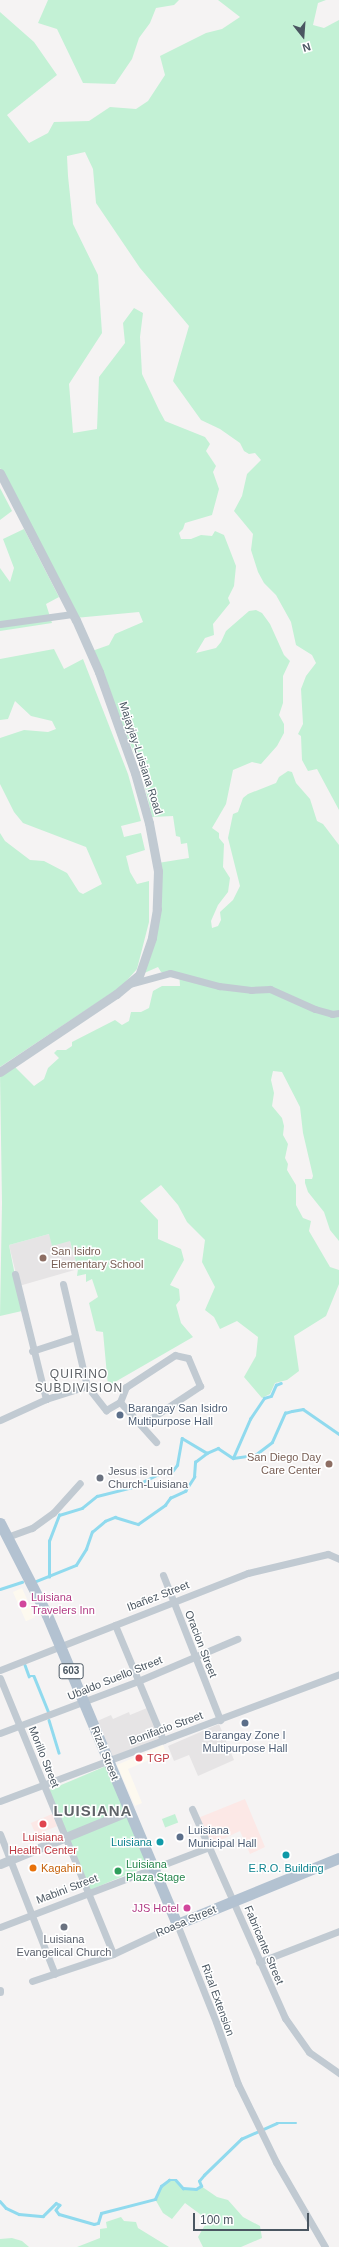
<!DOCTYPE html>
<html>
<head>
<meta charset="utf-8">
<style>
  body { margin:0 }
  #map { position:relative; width:339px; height:2247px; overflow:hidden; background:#f5f3f3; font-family:Arial,sans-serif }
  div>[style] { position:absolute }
  .commercial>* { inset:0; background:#fdf9ef; transform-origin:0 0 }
  .education>* { inset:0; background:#e6e4e5 }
  .medical>* { inset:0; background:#fce8e6; transform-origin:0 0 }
  .green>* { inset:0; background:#c3f1d5; transform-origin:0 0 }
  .stream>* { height:2.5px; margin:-1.25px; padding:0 1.25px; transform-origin:1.25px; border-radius:1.25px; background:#90daee }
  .minor>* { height:7px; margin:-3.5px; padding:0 3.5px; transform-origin:3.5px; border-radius:3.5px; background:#c1cad2 }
  .tertiary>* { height:9px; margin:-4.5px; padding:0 4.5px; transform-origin:4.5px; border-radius:4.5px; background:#c1cad2 }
  .primary>* { height:11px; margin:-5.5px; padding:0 5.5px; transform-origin:5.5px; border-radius:5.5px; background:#b3c2d1 }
  .dots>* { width:11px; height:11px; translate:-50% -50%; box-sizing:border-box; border:2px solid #fff; border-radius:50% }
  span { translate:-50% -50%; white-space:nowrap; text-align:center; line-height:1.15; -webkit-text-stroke:3px #fff; paint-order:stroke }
  .shield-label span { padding:1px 3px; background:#fff; border:1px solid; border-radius:3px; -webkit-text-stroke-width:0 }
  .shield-label { font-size:10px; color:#4a5661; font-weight:700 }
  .street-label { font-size:11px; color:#4a5661 }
  .education-label { font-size:11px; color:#785e54 }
  .left { translate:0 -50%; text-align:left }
  .right { translate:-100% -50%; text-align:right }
  .service-label { font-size:11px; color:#4e5e75 }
  .worship-label { font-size:11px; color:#5b616d }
  .hotel-label { font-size:11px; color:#b23c85 }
  .health-label { font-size:11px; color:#be3a42 }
  .culture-label { font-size:11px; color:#0d838f }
  .leisure-label { font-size:11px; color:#27864d }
  .food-label { font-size:11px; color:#c56008 }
  .neighbourhood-label { font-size:12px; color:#5f6368; letter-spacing:1px }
  .district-label { font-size:15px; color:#5f6368; font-weight:700; letter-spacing:1px }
  .north { position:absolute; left:283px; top:16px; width:40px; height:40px; -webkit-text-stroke:3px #fff; paint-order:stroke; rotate:163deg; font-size:11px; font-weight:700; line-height:16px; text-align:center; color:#4a5661 }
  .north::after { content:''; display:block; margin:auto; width:14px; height:18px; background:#4a5661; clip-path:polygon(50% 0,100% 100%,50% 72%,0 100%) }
  .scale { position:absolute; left:193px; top:2213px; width:116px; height:18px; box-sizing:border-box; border:2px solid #4a5661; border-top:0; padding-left:5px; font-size:12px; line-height:14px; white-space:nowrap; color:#4a5661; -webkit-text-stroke:3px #fff; paint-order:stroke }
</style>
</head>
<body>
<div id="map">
  <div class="commercial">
    <div style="left:22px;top:1588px;width:32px;height:10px;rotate:66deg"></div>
    <div style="clip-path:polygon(163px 1745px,166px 1753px,128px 1769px,142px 1803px,135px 1806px,117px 1765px)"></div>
  </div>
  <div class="education">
    <div style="clip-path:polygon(49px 1234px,70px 1241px,78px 1269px,19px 1286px,9px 1245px)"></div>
    <div style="clip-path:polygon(147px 1708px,160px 1738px,110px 1758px,95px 1722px,111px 1715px,113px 1719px,129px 1712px,130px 1715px)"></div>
    <div style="clip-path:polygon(219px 1724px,234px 1760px,198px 1776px,189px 1755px,174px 1761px,168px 1746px)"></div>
  </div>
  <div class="medical">
    <div style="clip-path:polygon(245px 1799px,265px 1847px,250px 1854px,240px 1831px,210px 1845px,198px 1818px)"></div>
    <div style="left:52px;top:1814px;width:13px;height:23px;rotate:67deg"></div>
  </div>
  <div class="green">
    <div style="clip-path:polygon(48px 0,179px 0,174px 5px,156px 8px,150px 23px,139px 38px,132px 59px,115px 84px,83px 83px,57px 29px,38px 23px)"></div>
    <div style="clip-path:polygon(218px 0,326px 0,318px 3px,313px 25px,324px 28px,339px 20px,339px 810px,317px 769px,308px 771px,302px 760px,301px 736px,298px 734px,303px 724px,301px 689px,306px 676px,316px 663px,312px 655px,296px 645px,291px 622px,276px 595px,264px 583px,258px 572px,251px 550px,253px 534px,234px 511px,242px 496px,247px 474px,261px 460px,255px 453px,249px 454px,244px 451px,240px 443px,220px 429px,201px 420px,173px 381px,189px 326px,140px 268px,96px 203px,93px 169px,85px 152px,67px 156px,68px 176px,73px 224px,98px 275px,102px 333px,69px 384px,73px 433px,97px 429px,99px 377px,125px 343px,123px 323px,134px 308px,143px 313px,140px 337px,142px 374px,159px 410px,165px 421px,205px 437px,210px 444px,206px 451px,216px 466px,213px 472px,219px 489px,212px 515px,185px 523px,183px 529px,179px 533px,181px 539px,191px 539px,201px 535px,212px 536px,215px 531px,224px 535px,236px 566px,234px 586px,228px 598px,230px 603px,213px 624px,214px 635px,205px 638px,196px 653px,216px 648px,221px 642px,226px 631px,249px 611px,256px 610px,262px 613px,270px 624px,284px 655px,290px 661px,283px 676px,283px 703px,279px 715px,284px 724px,284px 733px,277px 746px,261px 764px,252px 762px,233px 770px,226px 804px,212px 828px,219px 833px,219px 838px,224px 844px,223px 867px,230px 878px,228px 892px,218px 905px,211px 921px,212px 928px,218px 926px,221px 920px,220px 912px,233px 900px,240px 886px,228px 838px,233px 814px,238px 812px,243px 798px,248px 794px,276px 783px,279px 777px,288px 771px,292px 772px,296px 783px,310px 799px,317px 821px,323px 824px,339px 845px,339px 1241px,330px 1230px,324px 1212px,308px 1192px,305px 1183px,305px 1179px,312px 1179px,313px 1176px,303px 1133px,300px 1107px,282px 1072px,273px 1071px,271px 1080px,274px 1093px,272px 1106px,282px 1118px,284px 1126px,283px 1135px,288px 1144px,285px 1158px,288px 1164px,287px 1170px,296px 1185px,296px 1205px,303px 1218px,311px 1221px,309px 1231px,330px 1267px,339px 1270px,339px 1284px,326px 1316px,294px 1336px,299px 1371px,287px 1380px,275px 1383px,270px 1394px,262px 1398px,244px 1377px,256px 1356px,258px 1337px,237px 1321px,220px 1329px,214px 1317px,205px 1310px,215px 1287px,202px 1262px,205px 1240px,187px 1222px,178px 1205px,161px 1185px,140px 1201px,158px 1220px,158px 1239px,181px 1249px,184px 1260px,170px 1285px,179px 1289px,180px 1300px,176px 1305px,181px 1323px,193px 1337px,108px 1386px,103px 1332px,96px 1331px,89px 1303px,98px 1297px,92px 1279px,86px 1282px,86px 1274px,77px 1276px,78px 1269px,70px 1241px,52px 1246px,49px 1234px,9px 1245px,22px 1311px,0 1316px,2px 1203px,0 1074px,13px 1065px,34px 1086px,44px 1079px,48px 1068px,59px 1058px,54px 1053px,57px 1050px,66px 1050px,72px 1046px,72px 1042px,115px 1020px,122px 1025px,129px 1021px,131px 1012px,141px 1012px,149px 1008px,153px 991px,162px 986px,180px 986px,179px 972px,161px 972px,158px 967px,142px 974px,148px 959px,158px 863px,189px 858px,187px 843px,181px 844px,180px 837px,176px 836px,173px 816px,152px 817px,141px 770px,92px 651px,109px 645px,115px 634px,143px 622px,139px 612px,75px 618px,0 468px,0 12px,34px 42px,57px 75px,7px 115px,29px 143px,48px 133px,54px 122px,89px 121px,110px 107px,136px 109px,148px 101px,165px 75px,160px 56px,206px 33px,222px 29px,240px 17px)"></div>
    <div style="clip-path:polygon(0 488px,12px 511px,0 520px)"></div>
    <div style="clip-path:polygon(24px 529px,59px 597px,46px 604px,52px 623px,0 631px,0 568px,10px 582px,14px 568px,3px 539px)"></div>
    <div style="clip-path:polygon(54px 649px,64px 669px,83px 659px,128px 774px,141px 821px,121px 826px,124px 837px,141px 833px,145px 850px,126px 856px,130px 872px,137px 884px,149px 881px,149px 922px,137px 969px,122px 986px,0 1067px,0 833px,5px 841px,30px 860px,44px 861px,67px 873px,79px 892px,83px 894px,102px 884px,86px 847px,23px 823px,14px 812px,0 784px,0 738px,24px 730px,48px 732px,56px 729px,52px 721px,31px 716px,15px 701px,8px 719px,0 720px,0 659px)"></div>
    <div style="left:106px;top:1766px;width:108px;height:63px;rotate:67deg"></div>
    <div style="left:175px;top:1814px;width:9px;height:14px;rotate:69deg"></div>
    <div style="clip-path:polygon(169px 2180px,176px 2180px,183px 2188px,196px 2189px,201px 2186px,217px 2197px,228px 2200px,243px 2217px,260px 2226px,262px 2238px,241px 2247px,203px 2247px,198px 2237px,208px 2220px,185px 2203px,172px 2219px,163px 2213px,155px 2199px,161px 2186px)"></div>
    <div style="clip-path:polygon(121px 2217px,124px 2221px,136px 2222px,138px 2228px,169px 2247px,77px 2247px,100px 2238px,100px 2229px,107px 2228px,106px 2222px)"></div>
    <div style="clip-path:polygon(12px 2238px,22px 2241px,29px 2247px,0 2247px,0 2239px)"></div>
  </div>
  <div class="stream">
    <div style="left:233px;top:1458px;width:22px;rotate:-8deg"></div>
    <div style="left:255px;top:1455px;width:21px;rotate:-37deg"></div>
    <div style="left:272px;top:1442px;width:32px;rotate:-66deg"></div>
    <div style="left:285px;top:1413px;width:7px;rotate:-16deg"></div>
    <div style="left:292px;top:1411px;width:11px;rotate:-10deg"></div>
    <div style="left:303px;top:1409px;width:44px;rotate:34.8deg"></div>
    <div style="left:49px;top:1577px;width:36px;rotate:-90deg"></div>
    <div style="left:49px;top:1541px;width:28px;rotate:-69deg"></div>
    <div style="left:59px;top:1515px;width:24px;rotate:-17deg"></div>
    <div style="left:82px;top:1508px;width:19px;rotate:-39deg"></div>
    <div style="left:97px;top:1496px;width:34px;rotate:-14deg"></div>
    <div style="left:130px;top:1488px;width:32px;rotate:-26deg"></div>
    <div style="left:159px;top:1474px;width:12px;rotate:-5deg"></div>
    <div style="left:171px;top:1473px;width:10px;rotate:-53deg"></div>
    <div style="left:177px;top:1465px;width:27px;rotate:-80deg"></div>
    <div style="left:182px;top:1438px;width:29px;rotate:31deg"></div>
    <div style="left:207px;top:1453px;width:12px;rotate:-24deg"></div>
    <div style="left:218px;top:1448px;width:18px;rotate:34deg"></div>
    <div style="left:233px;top:1458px;width:43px;rotate:-66.4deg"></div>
    <div style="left:250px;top:1419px;width:25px;rotate:-56deg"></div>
    <div style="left:264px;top:1398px;width:7px;rotate:-16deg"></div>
    <div style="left:271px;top:1396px;width:12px;rotate:-66deg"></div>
    <div style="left:276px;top:1385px;width:5px;rotate:-22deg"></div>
    <div style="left:34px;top:1582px;width:45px;rotate:-22deg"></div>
    <div style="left:76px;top:1565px;width:19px;rotate:-58deg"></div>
    <div style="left:86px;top:1549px;width:18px;rotate:-71deg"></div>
    <div style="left:92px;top:1532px;width:17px;rotate:-40deg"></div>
    <div style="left:105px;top:1521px;width:11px;rotate:-22deg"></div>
    <div style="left:115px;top:1517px;width:24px;rotate:17deg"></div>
    <div style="left:138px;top:1524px;width:33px;rotate:-35deg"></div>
    <div style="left:165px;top:1505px;width:9px;rotate:-54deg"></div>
    <div style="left:170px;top:1498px;width:17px;rotate:-25deg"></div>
    <div style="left:185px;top:1491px;width:17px;rotate:-57deg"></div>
    <div style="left:194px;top:1477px;width:15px;rotate:-86deg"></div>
    <div style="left:195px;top:1462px;width:15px;rotate:-37deg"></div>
    <div style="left:0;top:1589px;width:23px;rotate:-18deg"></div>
    <div style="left:25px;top:1665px;width:12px;rotate:70deg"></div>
    <div style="left:29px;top:1676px;width:5px"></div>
    <div style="left:34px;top:1676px;width:38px;rotate:68deg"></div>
    <div style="left:49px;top:1720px;width:34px;rotate:73deg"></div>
    <div style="left:0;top:2201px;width:9px;rotate:49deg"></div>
    <div style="left:6px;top:2208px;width:14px;rotate:25deg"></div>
    <div style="left:19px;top:2214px;width:24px;rotate:5deg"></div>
    <div style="left:43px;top:2216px;width:18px;rotate:-45deg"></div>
    <div style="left:56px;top:2203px;width:4px;rotate:27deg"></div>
    <div style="left:60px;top:2205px;width:6px;rotate:129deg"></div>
    <div style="left:56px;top:2210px;width:5px;rotate:53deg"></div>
    <div style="left:59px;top:2214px;width:36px;rotate:16deg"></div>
    <div style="left:94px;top:2224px;width:4px;rotate:-14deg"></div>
    <div style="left:98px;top:2223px;width:10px;rotate:-73deg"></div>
    <div style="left:101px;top:2213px;width:56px;rotate:-14.5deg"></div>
    <div style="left:155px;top:2199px;width:14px;rotate:-65deg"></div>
    <div style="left:161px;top:2186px;width:10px;rotate:-37deg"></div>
    <div style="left:169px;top:2180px;width:7px"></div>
    <div style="left:176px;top:2180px;width:11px;rotate:49deg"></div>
    <div style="left:183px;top:2188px;width:13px;rotate:4deg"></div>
    <div style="left:196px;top:2189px;width:6px;rotate:-31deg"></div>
    <div style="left:201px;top:2186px;width:5px;rotate:-112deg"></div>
    <div style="left:199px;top:2181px;width:8px;rotate:-50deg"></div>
    <div style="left:204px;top:2175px;width:52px;rotate:-44.2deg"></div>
    <div style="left:241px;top:2139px;width:39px;rotate:-24deg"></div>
    <div style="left:277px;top:2123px;width:19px"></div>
  </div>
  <div class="minor">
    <div style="left:0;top:624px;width:73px;rotate:-7.9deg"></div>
    <div style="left:130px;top:984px;width:41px;rotate:-15.4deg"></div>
    <div style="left:170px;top:973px;width:51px;rotate:14.9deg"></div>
    <div style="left:219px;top:986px;width:32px;rotate:7deg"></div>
    <div style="left:251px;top:990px;width:19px;rotate:-3deg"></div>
    <div style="left:270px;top:989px;width:49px;rotate:24deg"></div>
    <div style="left:315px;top:1009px;width:18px;rotate:16deg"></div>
    <div style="left:332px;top:1014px;width:7px;rotate:-8deg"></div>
    <div style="left:15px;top:1274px;width:129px;rotate:76.1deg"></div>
    <div style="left:63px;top:1284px;width:105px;rotate:76.8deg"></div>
    <div style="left:87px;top:1386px;width:31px;rotate:52deg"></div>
    <div style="left:106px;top:1410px;width:16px;rotate:-30deg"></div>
    <div style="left:32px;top:1351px;width:45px;rotate:-18deg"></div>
    <div style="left:0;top:1420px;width:51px;rotate:-24.5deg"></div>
    <div style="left:46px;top:1399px;width:43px;rotate:-17.6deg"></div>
    <div style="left:141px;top:1425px;width:71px;rotate:-33.5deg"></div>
    <div style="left:200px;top:1386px;width:30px;rotate:-113deg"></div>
    <div style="left:188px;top:1358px;width:13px;rotate:-167deg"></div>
    <div style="left:175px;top:1355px;width:59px;rotate:146.9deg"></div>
    <div style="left:126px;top:1387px;width:16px;rotate:112deg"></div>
    <div style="left:120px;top:1402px;width:54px;rotate:48deg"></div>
    <div style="left:7px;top:1537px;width:27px;rotate:-20deg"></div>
    <div style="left:32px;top:1528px;width:26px;rotate:-36deg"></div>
    <div style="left:53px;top:1513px;width:40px;rotate:-48deg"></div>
    <div style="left:163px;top:1575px;width:156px;rotate:68.5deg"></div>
    <div style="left:115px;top:1625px;width:125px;rotate:67.3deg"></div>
    <div style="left:0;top:1670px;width:266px;rotate:-21.4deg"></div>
    <div style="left:248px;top:1573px;width:82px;rotate:-13.4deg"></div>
    <div style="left:328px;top:1554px;width:12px;rotate:24deg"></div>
    <div style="left:0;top:1678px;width:298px;rotate:67.7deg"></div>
    <div style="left:0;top:1733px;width:147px;rotate:-20.6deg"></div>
    <div style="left:138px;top:1681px;width:108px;rotate:-23deg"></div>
    <div style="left:0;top:1801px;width:362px;rotate:-20.5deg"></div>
    <div style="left:192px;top:1809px;width:229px;rotate:66deg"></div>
    <div style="left:285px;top:2018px;width:42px;rotate:54.8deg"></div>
    <div style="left:309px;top:2052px;width:37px;rotate:35deg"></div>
    <div style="left:0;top:1834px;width:150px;rotate:68.6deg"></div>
    <div style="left:0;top:1927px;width:224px;rotate:-20.9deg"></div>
    <div style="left:259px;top:1962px;width:86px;rotate:-21.2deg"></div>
    <div style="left:32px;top:1981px;width:85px;rotate:-18.4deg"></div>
    <div style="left:113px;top:1954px;width:71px;rotate:-25.1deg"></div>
    <div style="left:177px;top:1924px;width:105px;rotate:68.3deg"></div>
    <div style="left:216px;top:2022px;width:66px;rotate:70.5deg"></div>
    <div style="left:238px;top:2084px;width:87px;rotate:64deg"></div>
    <div style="left:276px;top:2162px;width:98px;rotate:60deg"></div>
    <div style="left:0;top:1990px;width:2px;rotate:90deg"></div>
  </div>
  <div class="tertiary">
    <div style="left:0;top:473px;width:165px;rotate:62.7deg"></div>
    <div style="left:76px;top:620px;width:57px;rotate:66.1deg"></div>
    <div style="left:99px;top:672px;width:107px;rotate:70.4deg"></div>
    <div style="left:135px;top:773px;width:52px;rotate:74.4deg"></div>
    <div style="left:149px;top:823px;width:49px;rotate:79.4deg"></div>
    <div style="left:158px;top:871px;width:38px;rotate:92deg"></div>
    <div style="left:157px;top:909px;width:29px;rotate:100deg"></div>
    <div style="left:152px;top:938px;width:39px;rotate:109deg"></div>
    <div style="left:139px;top:975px;width:30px;rotate:140deg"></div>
    <div style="left:116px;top:994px;width:140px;rotate:146.1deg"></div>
    <div style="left:0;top:1864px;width:139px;rotate:-22.3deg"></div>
  </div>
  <div class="primary">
    <div style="left:0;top:1523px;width:103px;rotate:62.9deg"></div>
    <div style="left:47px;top:1615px;width:335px;rotate:67.2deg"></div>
    <div style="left:177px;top:1924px;width:175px;rotate:-22.2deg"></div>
  </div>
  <div class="dots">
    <div style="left:43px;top:1258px;background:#8d6e63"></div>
    <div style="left:120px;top:1415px;background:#5c6f8a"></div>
    <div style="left:329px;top:1464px;background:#8d6e63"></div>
    <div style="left:100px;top:1478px;background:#6b7280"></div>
    <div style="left:23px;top:1604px;background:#d1479c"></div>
    <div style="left:245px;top:1723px;background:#5c6f8a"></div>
    <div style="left:139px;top:1758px;background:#e0444e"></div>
    <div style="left:43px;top:1824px;background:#e0444e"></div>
    <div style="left:180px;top:1837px;background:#5c6f8a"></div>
    <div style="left:160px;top:1842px;background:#0f9aa8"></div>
    <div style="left:286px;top:1855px;background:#0f9aa8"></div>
    <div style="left:33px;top:1868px;background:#e8710a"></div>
    <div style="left:118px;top:1871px;background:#2e9e5b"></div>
    <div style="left:187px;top:1908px;background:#d1479c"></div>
    <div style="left:64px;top:1927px;background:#6b7280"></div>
  </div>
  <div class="shield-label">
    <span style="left:71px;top:1671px">603</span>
  </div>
  <div class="street-label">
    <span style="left:141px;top:758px;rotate:72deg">Majayjay-Luisiana Road</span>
    <span style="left:158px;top:1596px;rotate:-21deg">Ibañez Street</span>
    <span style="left:201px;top:1644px;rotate:69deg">Oracion Street</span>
    <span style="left:115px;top:1678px;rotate:-22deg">Ubaldo Suello Street</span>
    <span style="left:166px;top:1728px;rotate:-20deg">Bonifacio Street</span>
    <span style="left:105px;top:1753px;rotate:68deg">Rizal Street</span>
    <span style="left:44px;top:1757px;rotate:68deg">Morillo Street</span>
    <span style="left:67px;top:1889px;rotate:-21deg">Mabini Street</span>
    <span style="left:186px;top:1921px;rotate:-23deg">Roasa Street</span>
    <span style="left:264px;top:1945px;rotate:67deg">Fabricante Street</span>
    <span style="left:218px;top:2000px;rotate:70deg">Rizal Extension</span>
  </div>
  <div class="education-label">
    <span class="left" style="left:51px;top:1258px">San Isidro<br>Elementary School</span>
    <span class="right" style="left:321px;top:1464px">San Diego Day<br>Care Center</span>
  </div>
  <div class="service-label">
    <span class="left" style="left:128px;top:1415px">Barangay San Isidro<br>Multipurpose Hall</span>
    <span style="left:245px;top:1742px">Barangay Zone I<br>Multipurpose Hall</span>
    <span class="left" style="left:188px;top:1837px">Luisiana<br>Municipal Hall</span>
  </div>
  <div class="worship-label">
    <span class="left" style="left:108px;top:1478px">Jesus is Lord<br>Church-Luisiana</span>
    <span style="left:64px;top:1946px">Luisiana<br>Evangelical Church</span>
  </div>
  <div class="hotel-label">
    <span class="left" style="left:31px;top:1604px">Luisiana<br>Travelers Inn</span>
    <span class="right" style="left:179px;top:1908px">JJS Hotel</span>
  </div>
  <div class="health-label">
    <span class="left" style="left:147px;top:1758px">TGP</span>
    <span style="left:43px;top:1844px">Luisiana<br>Health Center</span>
  </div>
  <div class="culture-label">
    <span class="right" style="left:152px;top:1842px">Luisiana</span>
    <span style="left:286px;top:1868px">E.R.O. Building</span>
  </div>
  <div class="leisure-label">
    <span class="left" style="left:126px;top:1871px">Luisiana<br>Plaza Stage</span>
  </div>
  <div class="food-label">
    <span class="left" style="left:41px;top:1868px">Kagahin</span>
  </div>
  <div class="neighbourhood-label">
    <span style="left:79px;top:1382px">QUIRINO<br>SUBDIVISION</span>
  </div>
  <div class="district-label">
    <span style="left:93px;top:1811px">LUISIANA</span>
  </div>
  <div class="north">N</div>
  <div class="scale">100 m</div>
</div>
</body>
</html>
